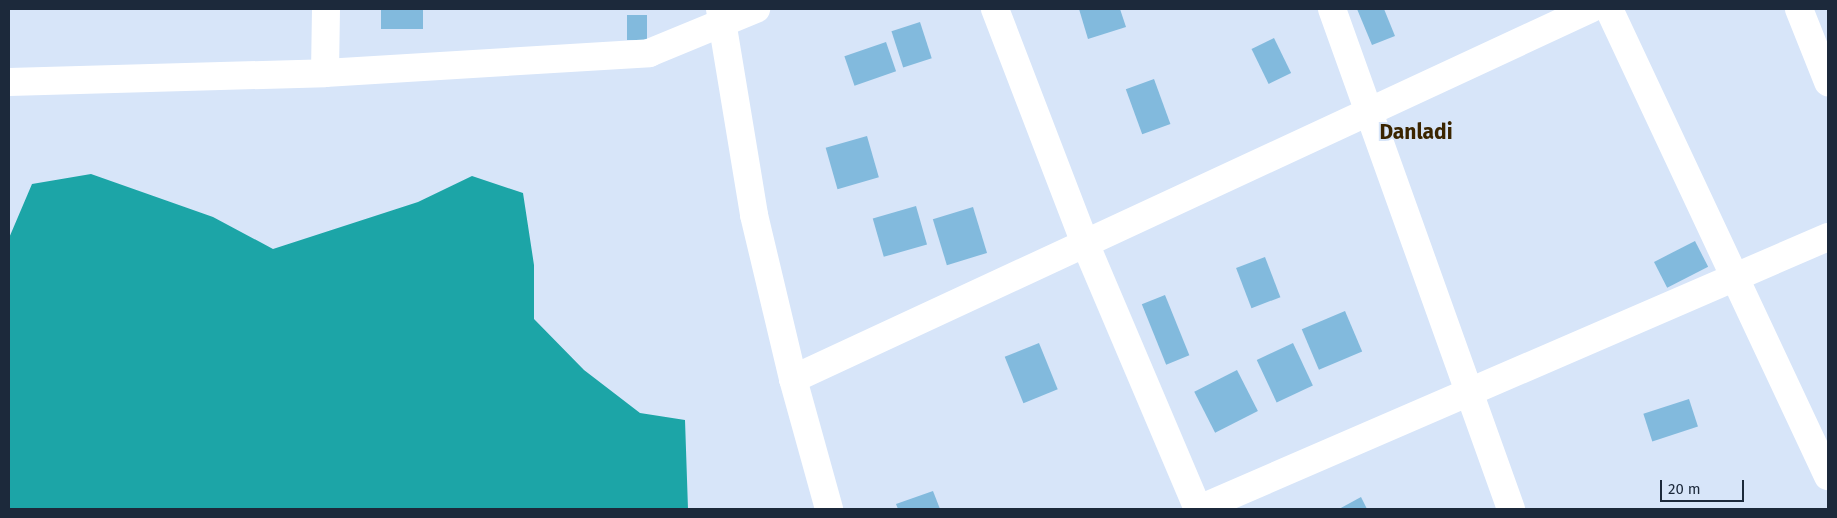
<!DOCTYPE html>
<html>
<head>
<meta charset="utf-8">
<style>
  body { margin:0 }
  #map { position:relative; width:1837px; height:518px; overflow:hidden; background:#d7e5f9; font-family:"Fira Sans",sans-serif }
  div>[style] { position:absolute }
  .water>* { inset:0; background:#1ca5a7 }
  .building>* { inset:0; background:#82badd; transform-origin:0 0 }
  .minor>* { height:28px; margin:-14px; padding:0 14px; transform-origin:14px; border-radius:14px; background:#fff }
  .trunk>* { height:28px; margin:-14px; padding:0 14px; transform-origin:14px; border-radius:14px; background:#fff }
  span { translate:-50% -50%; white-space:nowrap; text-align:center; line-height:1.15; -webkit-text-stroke:4px #d7e5f9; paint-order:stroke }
  .district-label { font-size:21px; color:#3b2500; font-weight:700 }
  .frame { position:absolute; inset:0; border:10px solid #1c293b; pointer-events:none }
  .scale { position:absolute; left:1660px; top:480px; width:84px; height:22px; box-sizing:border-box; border:2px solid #1c293b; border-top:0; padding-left:6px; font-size:15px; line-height:18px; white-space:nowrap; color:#1c293b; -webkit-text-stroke:4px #d7e5f9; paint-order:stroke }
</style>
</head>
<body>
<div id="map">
  <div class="water">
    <div style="clip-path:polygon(91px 174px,213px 217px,273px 249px,418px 202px,472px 176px,523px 193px,534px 265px,534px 319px,584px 370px,640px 413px,685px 420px,688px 509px,9px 509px,9px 238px,32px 184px)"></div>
  </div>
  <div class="building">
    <div style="left:381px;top:9px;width:42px;height:20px"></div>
    <div style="clip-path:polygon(1079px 9px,1120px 9px,1126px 27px,1088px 39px)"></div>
    <div style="clip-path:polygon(1357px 9px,1384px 9px,1395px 36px,1372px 45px)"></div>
    <div style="left:627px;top:15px;width:20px;height:25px"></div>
    <div style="left:920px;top:22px;width:38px;height:30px;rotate:72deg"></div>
    <div style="left:1274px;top:38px;width:39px;height:25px;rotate:64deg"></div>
    <div style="left:886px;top:42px;width:31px;height:44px;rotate:71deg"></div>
    <div style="left:1154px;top:79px;width:48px;height:30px;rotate:70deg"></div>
    <div style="left:867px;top:136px;width:43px;height:43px;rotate:74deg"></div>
    <div style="left:916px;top:206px;width:40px;height:45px;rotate:74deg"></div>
    <div style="left:973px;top:207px;width:48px;height:42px;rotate:73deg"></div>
    <div style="left:1695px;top:241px;width:29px;height:46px;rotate:63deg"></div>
    <div style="left:1265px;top:257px;width:43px;height:31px;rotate:69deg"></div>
    <div style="left:1165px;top:295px;width:65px;height:25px;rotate:68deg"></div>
    <div style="left:1345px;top:311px;width:44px;height:47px;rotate:67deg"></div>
    <div style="left:1039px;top:343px;width:50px;height:37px;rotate:68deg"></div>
    <div style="left:1293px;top:343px;width:47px;height:40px;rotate:65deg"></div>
    <div style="left:1237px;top:370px;width:46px;height:48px;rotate:63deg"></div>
    <div style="left:1689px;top:399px;width:29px;height:48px;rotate:72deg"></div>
    <div style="clip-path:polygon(933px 491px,940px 509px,898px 509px,896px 504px)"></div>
    <div style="clip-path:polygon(1361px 497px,1367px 509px,1339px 509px)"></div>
  </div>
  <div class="minor">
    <div style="left:995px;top:9px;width:251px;rotate:69deg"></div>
    <div style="left:1085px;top:243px;width:289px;rotate:67deg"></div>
    <div style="left:1332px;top:9px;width:531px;rotate:70.3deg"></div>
    <div style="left:1609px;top:9px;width:516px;rotate:64.88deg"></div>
    <div style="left:1799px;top:9px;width:79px;rotate:68.3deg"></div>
    <div style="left:325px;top:73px;width:64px;rotate:-89.1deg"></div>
    <div style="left:9px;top:82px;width:316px;rotate:-1.6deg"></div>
    <div style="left:325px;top:73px;width:325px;rotate:-3.5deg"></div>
    <div style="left:649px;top:53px;width:116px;rotate:-22.4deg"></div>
    <div style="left:793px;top:379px;width:879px;rotate:-24.9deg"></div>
    <div style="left:1199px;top:509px;width:685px;rotate:-23.39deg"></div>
  </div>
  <div class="trunk">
    <div style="left:720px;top:9px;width:209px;rotate:80.6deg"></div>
    <div style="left:754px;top:215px;width:169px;rotate:76.6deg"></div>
    <div style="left:793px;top:379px;width:135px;rotate:74.5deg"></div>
  </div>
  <div class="district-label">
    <span style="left:1416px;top:132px">Danladi</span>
  </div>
  <div class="frame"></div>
  <div class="scale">20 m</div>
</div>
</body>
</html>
